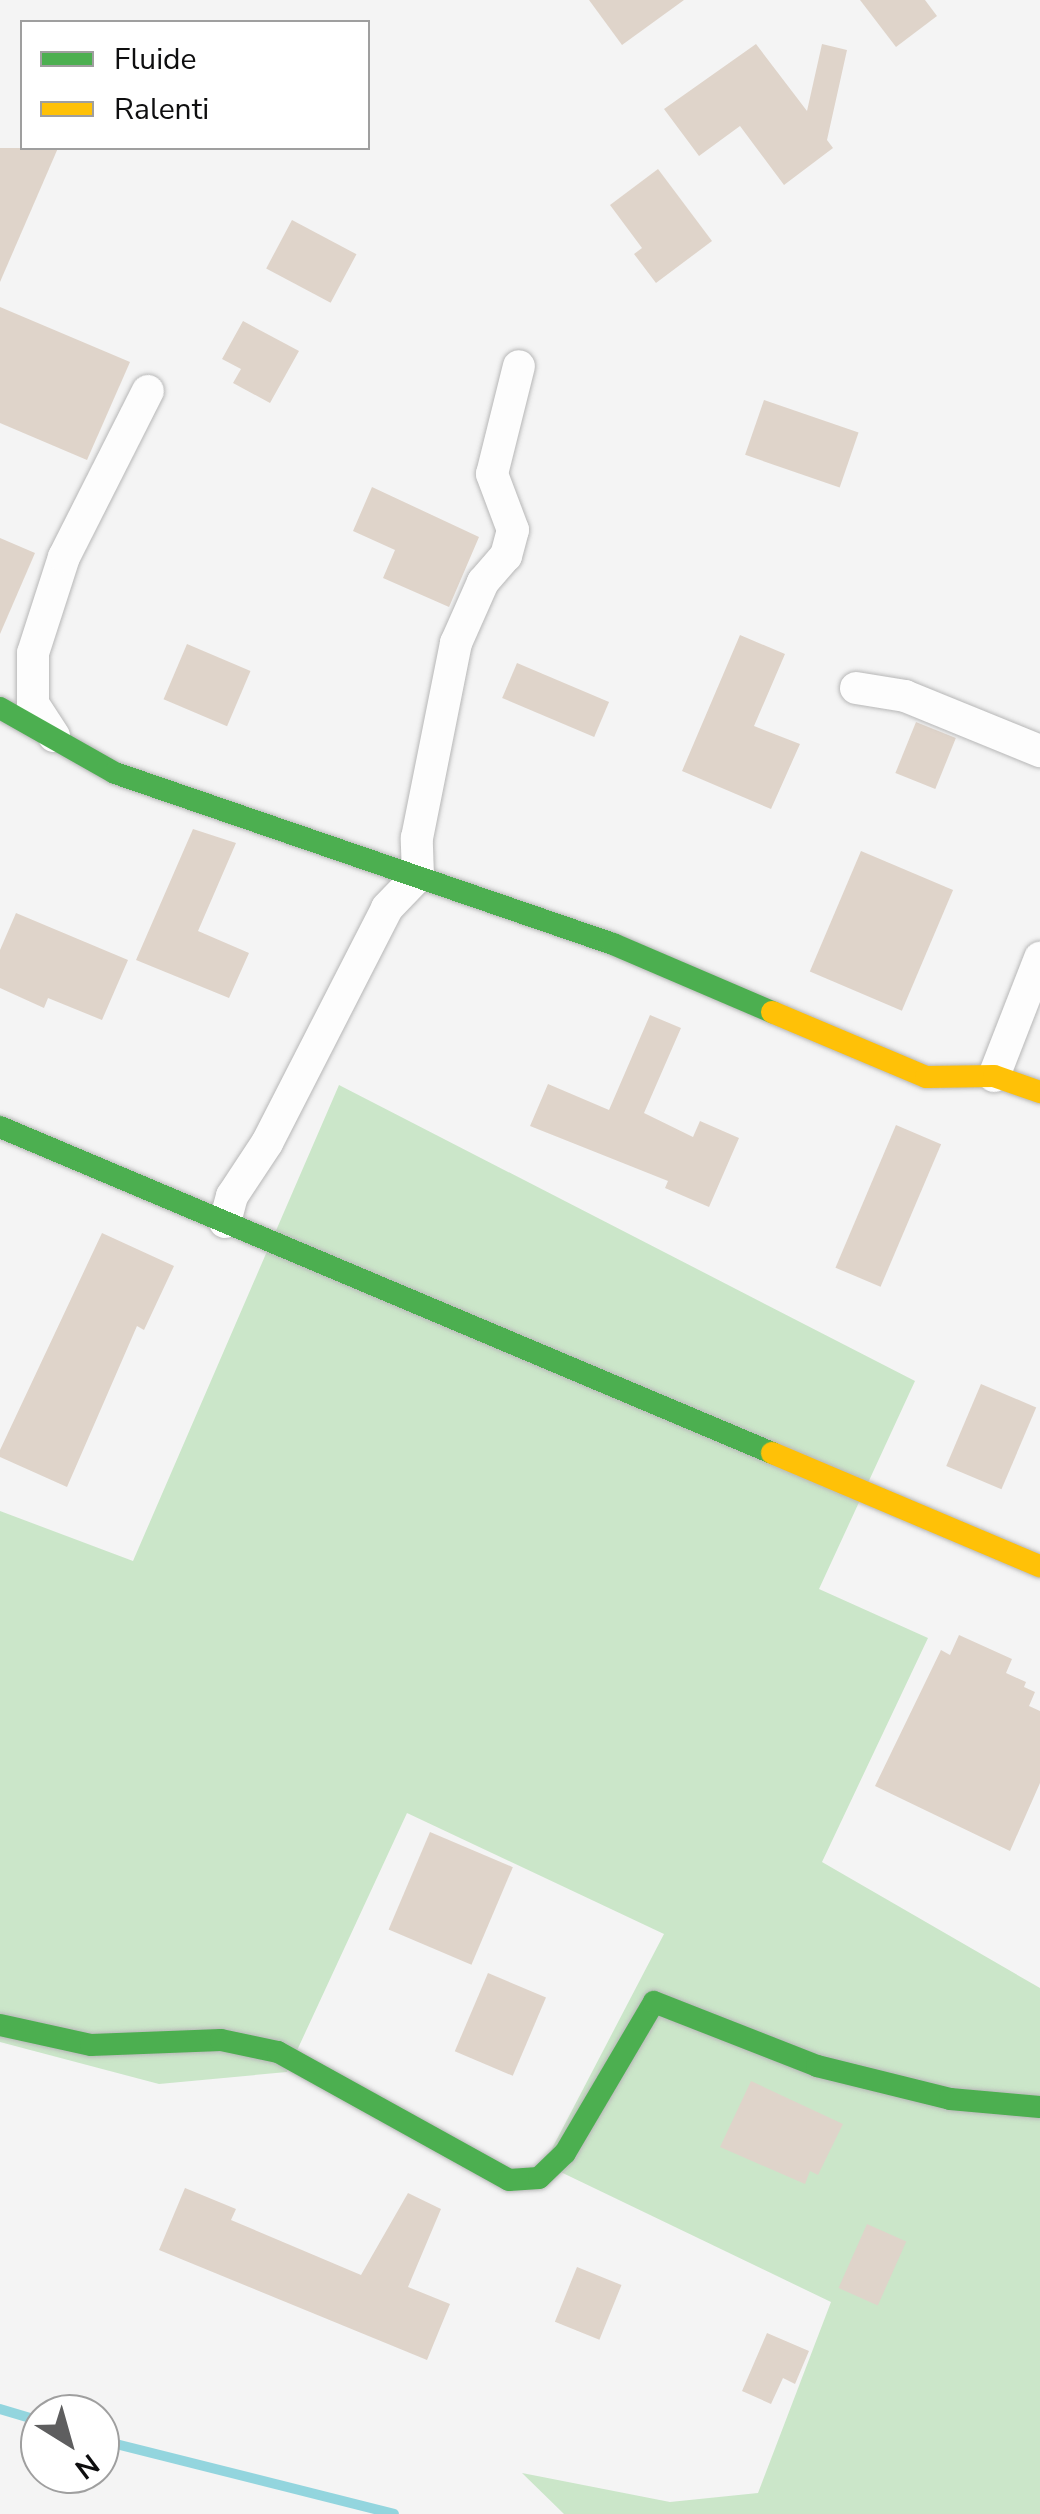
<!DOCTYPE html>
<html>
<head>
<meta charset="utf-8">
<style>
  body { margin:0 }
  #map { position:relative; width:1040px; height:2514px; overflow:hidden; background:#f4f4f4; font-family:"Nunito Sans",sans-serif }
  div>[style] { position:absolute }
  .green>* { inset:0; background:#cbe6c9 }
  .stream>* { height:10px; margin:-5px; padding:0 5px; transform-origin:5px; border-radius:5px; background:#93d5de }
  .building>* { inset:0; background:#dfd4ca; transform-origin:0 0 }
  .roads { filter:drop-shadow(0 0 2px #b7b7b7) drop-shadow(0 0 2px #b7b7b7) }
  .street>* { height:32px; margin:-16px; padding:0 16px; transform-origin:16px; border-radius:16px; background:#fdfdfd }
  .fast>* { height:22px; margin:-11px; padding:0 11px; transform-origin:11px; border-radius:11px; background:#4caf50 }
  .slow>* { height:22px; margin:-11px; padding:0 11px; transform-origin:11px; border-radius:11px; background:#ffc107 }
  span { translate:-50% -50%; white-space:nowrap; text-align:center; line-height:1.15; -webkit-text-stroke:9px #fff; paint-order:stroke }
  .legend { position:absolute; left:20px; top:20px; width:350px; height:130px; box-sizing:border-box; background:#fff; border:2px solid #9f9f9f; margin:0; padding:12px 18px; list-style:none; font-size:30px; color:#0e0e0f }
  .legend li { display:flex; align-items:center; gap:20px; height:50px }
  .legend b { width:50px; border:2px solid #9f9f9f }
  .north { position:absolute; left:20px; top:2394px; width:100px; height:100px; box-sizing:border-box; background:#fff; border:2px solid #9f9f9f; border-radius:50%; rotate:143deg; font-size:28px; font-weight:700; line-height:40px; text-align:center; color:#0e0e0f }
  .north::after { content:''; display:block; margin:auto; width:35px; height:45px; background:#5e5e5f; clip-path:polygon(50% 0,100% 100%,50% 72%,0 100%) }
</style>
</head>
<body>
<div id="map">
  <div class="green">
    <div style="clip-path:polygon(339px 1085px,915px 1381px,819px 1589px,928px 1638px,822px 1862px,1040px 1988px,1040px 2514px,564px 2514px,522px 2473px,670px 2502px,758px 2493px,831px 2302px,544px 2164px,664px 1934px,407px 1813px,287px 2072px,159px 2084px,0 2042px,0 1511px,133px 1561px)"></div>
  </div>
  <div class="stream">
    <div style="left:0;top:2409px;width:42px;rotate:16.7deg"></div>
    <div style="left:100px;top:2440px;width:303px;rotate:14.1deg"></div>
  </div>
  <div class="building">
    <div style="clip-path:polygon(589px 0,684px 0,622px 45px)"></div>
    <div style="clip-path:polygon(860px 0,925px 0,937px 16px,896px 47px)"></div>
    <div style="clip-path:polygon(756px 44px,807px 111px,822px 44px,847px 50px,827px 140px,833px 148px,784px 185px,740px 126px,699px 156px,664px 109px)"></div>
    <div style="clip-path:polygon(0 148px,58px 148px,0 282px)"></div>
    <div style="clip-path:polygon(658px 169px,712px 241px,656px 283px,634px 254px,642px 248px,610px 205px)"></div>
    <div style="left:292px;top:220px;width:73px;height:55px;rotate:28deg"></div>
    <div style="clip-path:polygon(0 307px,130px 362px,87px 460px,0 423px)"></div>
    <div style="clip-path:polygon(243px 321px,299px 351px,270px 403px,233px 383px,241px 369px,222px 359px)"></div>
    <div style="left:764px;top:400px;width:100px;height:58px;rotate:19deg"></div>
    <div style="clip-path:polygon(372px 487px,479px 537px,449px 607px,383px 578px,395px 550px,353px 531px)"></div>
    <div style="clip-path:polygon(0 538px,35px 553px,0 634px)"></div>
    <div style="clip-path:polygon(740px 635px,785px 654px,754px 726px,800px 744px,771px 809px,682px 771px)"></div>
    <div style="left:187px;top:644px;width:69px;height:60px;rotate:23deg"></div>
    <div style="left:517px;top:663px;width:100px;height:38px;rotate:23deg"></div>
    <div style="left:916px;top:722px;width:43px;height:55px;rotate:22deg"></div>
    <div style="clip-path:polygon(193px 829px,236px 843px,198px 931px,249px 953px,229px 998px,136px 960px)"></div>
    <div style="left:861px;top:851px;width:100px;height:131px;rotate:23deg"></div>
    <div style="clip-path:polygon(16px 913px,128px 960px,102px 1020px,48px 998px,44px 1008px,0 988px,0 950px)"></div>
    <div style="clip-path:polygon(650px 1015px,681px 1028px,644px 1113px,693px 1137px,700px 1121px,739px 1138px,709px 1207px,665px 1188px,668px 1181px,530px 1126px,548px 1084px,609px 1110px)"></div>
    <div style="left:896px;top:1125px;width:49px;height:155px;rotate:23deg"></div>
    <div style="clip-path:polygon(102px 1233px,174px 1266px,144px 1330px,137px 1326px,67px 1487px,0 1457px,0 1450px)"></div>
    <div style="left:981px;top:1384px;width:60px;height:89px;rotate:23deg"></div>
    <div style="clip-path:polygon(959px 1635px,1012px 1659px,1006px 1673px,1026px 1682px,1024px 1687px,1035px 1692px,1029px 1706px,1040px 1711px,1040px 1783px,1010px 1851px,875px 1786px,941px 1650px,950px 1655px)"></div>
    <div style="left:430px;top:1832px;width:90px;height:106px;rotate:23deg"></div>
    <div style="left:488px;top:1973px;width:63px;height:85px;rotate:23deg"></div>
    <div style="clip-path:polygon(751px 2081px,843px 2124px,818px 2175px,810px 2171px,805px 2184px,720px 2147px)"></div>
    <div style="clip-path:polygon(185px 2188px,236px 2209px,231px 2220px,361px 2275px,408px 2193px,441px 2209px,408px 2287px,450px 2304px,427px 2360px,159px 2250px)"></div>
    <div style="left:867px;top:2224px;width:43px;height:70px;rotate:24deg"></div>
    <div style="left:577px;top:2267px;width:48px;height:59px;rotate:22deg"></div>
    <div style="clip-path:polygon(767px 2333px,809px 2351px,795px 2384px,783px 2378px,771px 2404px,742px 2391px)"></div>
  </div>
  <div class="roads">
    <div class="street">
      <div style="left:856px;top:688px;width:50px;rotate:9.3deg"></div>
      <div style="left:905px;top:696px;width:146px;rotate:22.2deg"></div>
      <div style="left:54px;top:736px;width:38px;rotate:-123deg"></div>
      <div style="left:33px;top:704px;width:51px;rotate:-90deg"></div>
      <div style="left:33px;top:653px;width:101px;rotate:-72.1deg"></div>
      <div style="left:64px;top:557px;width:186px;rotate:-63.2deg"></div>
      <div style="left:994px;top:1076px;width:127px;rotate:-68.7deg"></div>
      <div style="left:225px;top:1222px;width:27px;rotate:-75deg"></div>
      <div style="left:232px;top:1196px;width:64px;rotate:-56.6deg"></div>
      <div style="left:267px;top:1143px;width:264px;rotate:-62.9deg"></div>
      <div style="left:387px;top:908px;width:45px;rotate:-45.9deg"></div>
      <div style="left:418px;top:876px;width:38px;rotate:-92deg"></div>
      <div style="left:417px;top:838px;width:199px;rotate:-78.7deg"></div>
      <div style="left:456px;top:643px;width:67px;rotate:-66.1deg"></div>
      <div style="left:483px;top:582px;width:35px;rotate:-49deg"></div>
      <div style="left:506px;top:556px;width:27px;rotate:-75deg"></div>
      <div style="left:513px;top:530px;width:60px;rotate:-110.6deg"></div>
      <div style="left:492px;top:474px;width:111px;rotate:-76deg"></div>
    </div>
    <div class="fast">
      <div style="left:0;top:708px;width:132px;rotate:29.5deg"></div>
      <div style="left:115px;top:773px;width:527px;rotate:18.95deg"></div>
      <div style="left:613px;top:944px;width:173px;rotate:23.2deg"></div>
      <div style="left:0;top:1127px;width:838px;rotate:22.89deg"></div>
      <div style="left:0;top:2025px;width:93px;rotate:12.4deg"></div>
      <div style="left:91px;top:2045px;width:130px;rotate:-2.2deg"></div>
      <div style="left:221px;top:2040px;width:58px;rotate:11.9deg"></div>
      <div style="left:278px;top:2052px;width:264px;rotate:29deg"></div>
      <div style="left:509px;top:2180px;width:30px;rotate:-4deg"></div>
      <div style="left:539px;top:2178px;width:36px;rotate:-44deg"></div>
      <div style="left:565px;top:2153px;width:175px;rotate:-59.5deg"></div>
      <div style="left:654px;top:2002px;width:175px;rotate:21.4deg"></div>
      <div style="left:817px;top:2066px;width:137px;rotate:13.9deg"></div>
      <div style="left:950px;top:2099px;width:90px;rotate:5.1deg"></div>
    </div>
    <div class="slow">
      <div style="left:772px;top:1012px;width:167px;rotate:22.9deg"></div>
      <div style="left:926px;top:1077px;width:68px;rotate:-0.8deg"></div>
      <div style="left:994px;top:1076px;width:49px;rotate:19.2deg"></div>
      <div style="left:772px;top:1453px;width:291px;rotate:22.9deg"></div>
    </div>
  </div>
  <ul class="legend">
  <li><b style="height:12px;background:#4caf50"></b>Fluide</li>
  <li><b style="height:12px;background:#ffc107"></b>Ralenti</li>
  </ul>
  <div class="north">N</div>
</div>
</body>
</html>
